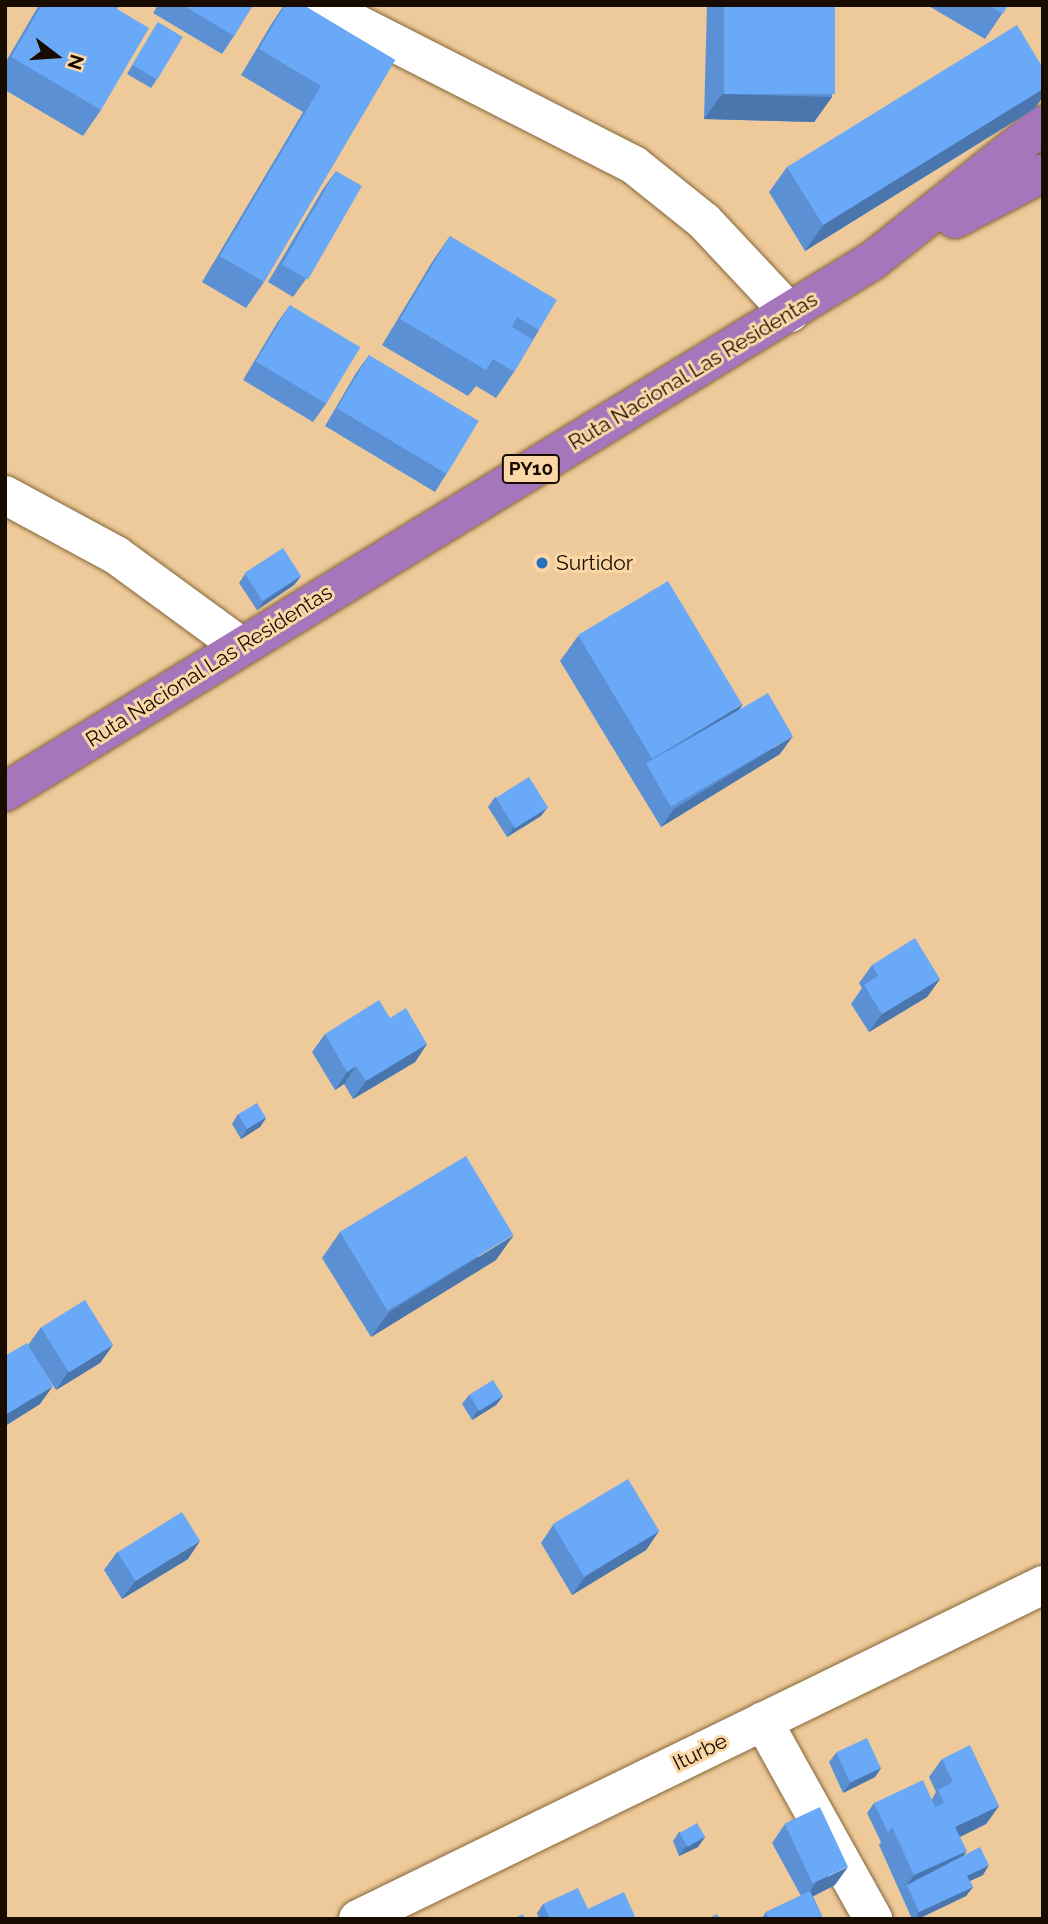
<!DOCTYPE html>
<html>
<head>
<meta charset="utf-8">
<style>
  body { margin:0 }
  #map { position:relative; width:1048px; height:1924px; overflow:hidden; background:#eeca9a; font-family:Raleway,sans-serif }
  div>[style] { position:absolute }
  .roads { filter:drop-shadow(0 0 2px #856538) drop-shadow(0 0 2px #856538) }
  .street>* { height:38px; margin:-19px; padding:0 19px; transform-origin:19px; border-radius:19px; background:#fff }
  .highway>* { height:38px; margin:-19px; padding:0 19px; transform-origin:19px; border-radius:19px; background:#a676bd }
  .wall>* { inset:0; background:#5b91d4 }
  .shaded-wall>* { inset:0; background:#4a76ad }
  .building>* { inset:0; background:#6aa9f7; transform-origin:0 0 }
  .dots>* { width:19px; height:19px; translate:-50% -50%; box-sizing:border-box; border:4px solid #fbd7a7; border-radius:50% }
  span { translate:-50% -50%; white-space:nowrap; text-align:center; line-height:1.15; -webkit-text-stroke:6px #fbd7a7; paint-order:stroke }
  .shield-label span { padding:2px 5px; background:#fbd7a7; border:2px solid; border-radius:5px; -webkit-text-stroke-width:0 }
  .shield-label { font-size:19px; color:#180c00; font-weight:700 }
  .street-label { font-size:21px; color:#180c00 }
  .poi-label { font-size:21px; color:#180c00 }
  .left { translate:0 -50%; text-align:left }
  .frame { position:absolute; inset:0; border:7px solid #180c00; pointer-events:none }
  .north { position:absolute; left:21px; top:21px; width:70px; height:70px; -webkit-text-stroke:5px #fbd7a7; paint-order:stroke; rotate:107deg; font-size:19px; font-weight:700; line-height:28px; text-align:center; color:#180c00 }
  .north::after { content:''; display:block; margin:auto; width:24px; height:32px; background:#180c00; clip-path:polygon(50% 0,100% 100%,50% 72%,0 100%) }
</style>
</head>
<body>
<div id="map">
  <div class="roads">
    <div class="street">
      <div style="left:320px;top:5px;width:352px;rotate:27deg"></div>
      <div style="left:634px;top:165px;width:90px;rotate:38.7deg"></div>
      <div style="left:704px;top:221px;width:126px;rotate:46.9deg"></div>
      <div style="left:5px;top:495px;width:126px;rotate:28.4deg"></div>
      <div style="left:116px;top:555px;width:152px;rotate:36.2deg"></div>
      <div style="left:763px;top:1721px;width:227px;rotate:60.9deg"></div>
      <div style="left:358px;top:1919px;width:762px;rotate:-25.99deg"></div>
    </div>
    <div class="highway">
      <div style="left:955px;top:219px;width:99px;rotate:-27.6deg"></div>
      <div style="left:5px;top:792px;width:1017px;rotate:-31.49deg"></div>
      <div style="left:872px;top:261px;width:218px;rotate:-38.5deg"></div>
    </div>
  </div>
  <div class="wall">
    <div style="clip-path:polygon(39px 5px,119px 5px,117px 9px,101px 110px,83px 136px,5px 90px,5px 63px)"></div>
    <div style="clip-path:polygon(158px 5px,253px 5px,234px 36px,222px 54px,153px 13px)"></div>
    <div style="clip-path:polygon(284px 5px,303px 5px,395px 60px,264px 282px,246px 308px,202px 282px,303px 112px,241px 75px,272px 23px)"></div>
    <div style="clip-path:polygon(707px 5px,835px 5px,832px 97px,814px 122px,704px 119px)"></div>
    <div style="clip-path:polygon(927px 5px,1008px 5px,985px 39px)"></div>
    <div style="clip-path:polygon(158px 22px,157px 79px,151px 88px,127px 74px)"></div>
    <div style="clip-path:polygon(1043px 68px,1043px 97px,1034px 109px,805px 251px,769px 192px,787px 167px)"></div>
    <div style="clip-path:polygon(336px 171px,306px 279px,293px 297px,268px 282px,323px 189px)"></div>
    <div style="clip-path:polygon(450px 236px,539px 330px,514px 372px,496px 398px,476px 386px,468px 396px,382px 345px,432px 262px)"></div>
    <div style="clip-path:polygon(290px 305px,326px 404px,313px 422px,243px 380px,277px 323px)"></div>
    <div style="clip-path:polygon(369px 355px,447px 473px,435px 492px,325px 426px,356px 373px)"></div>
    <div style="clip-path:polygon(245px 574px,301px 576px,294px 585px,257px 610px,239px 583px)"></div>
    <div style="clip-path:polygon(578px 636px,739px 711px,780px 754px,661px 827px,560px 661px)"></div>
    <div style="clip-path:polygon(495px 797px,541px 816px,507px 837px,488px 807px)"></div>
    <div style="clip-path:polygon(872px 965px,940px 979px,927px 997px,869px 1032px,851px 1004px,862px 988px,859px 983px)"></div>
    <div style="clip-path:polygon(325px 1034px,427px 1044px,415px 1062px,353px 1099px,344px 1084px,335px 1090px,312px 1052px)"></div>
    <div style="clip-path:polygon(238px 1114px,266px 1118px,260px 1127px,241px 1139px,232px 1124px)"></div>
    <div style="clip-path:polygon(340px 1232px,496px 1260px,371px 1337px,322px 1258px)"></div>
    <div style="clip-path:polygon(41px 1327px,113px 1345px,100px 1363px,56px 1390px,40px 1365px,40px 1404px,5px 1426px,5px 1356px,28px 1345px)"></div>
    <div style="clip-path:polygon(469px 1395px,503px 1396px,496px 1405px,472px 1420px,462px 1404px)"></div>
    <div style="clip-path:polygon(553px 1525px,659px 1531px,646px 1550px,572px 1595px,541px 1543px)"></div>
    <div style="clip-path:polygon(117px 1552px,188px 1559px,122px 1599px,104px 1570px)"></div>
    <div style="clip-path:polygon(836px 1753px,881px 1768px,875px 1777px,843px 1793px,829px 1762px)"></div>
    <div style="clip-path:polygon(942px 1759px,999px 1806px,986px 1824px,960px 1837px,964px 1855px,983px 1875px,970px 1881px,973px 1887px,966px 1896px,918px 1919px,912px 1919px,879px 1845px,881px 1842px,867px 1813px,874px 1803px,932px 1799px,936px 1792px,929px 1777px)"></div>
    <div style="clip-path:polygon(785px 1824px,835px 1885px,813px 1896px,822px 1916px,820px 1919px,761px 1919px,766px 1912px,801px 1896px,772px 1843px)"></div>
    <div style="clip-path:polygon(679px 1832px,705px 1837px,698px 1847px,679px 1856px,673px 1841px)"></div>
    <div style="clip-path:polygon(543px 1904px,588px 1909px,636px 1919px,539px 1919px,537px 1913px)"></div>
  </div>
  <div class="shaded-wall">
    <div style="clip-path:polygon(1043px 89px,1043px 97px,1034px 109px,805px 251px,823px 225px)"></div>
    <div style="clip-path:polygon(722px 94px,832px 97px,814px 122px,704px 119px)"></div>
    <div style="clip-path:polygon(301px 576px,294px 585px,257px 610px,264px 601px)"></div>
    <div style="clip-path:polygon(743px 704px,726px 730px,648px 767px,635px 785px,653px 760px)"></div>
    <div style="clip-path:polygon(793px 736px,780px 754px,661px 827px,674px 809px)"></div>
    <div style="clip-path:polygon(548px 807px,541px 816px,507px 837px,514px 827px)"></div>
    <div style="clip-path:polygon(940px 979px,927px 997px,869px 1032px,882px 1014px)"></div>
    <div style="clip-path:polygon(427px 1044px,415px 1062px,353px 1099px,366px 1081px)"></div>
    <div style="clip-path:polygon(356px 1066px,344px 1084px,335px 1090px,347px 1072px)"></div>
    <div style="clip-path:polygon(266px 1118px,260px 1127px,241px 1139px,247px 1129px)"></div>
    <div style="clip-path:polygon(514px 1235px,496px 1260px,371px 1337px,389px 1312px)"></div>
    <div style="clip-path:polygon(113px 1345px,100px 1363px,56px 1390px,68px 1372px)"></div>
    <div style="clip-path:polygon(53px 1386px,40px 1404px,5px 1426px,5px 1415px)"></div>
    <div style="clip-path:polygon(503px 1396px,496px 1405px,472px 1420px,478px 1410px)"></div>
    <div style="clip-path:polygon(659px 1531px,646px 1550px,572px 1595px,585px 1577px)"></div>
    <div style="clip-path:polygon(200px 1541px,188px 1559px,122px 1599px,135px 1581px)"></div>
    <div style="clip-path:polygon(881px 1768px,875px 1777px,843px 1793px,850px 1783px)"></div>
    <div style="clip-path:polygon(999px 1806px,986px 1824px,943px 1845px,955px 1827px)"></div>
    <div style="clip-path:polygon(705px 1837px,698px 1847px,679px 1856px,686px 1846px)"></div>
    <div style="clip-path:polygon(967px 1851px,954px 1869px,907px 1885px,914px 1875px)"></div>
    <div style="clip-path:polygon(989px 1865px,983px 1875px,961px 1885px,967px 1876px)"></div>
    <div style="clip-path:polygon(848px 1867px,835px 1885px,804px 1901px,816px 1882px)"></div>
    <div style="clip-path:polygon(973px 1887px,966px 1896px,918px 1919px,915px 1919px,919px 1912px)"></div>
  </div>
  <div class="building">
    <div style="clip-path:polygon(42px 5px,119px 5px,117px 9px,149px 28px,101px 110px,11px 57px)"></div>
    <div style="clip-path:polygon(183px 5px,253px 5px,234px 36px)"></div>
    <div style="clip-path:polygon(285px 5px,303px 5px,395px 60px,264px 282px,220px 256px,321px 86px,259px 49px)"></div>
    <div style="left:724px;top:5px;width:111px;height:89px"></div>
    <div style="clip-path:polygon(989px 5px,1008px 5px,1003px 14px)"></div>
    <div style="left:158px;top:22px;width:29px;height:50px;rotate:31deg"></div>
    <div style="clip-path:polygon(1017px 25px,1043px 68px,1043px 89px,823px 225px,787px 167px)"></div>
    <div style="left:336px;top:171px;width:30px;height:108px;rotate:30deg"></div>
    <div style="clip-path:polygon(450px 236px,557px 300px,539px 330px,517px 317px,512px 327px,533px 340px,514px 372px,493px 359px,486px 370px,400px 319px)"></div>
    <div style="left:290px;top:305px;width:82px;height:66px;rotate:31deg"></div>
    <div style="left:369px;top:355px;width:128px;height:62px;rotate:31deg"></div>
    <div style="left:283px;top:548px;width:33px;height:46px;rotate:57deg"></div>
    <div style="left:668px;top:581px;width:144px;height:105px;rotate:59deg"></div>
    <div style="left:768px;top:693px;width:50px;height:141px;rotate:60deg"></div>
    <div style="left:529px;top:777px;width:36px;height:39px;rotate:58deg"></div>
    <div style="clip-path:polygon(915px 938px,940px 979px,882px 1014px,864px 985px,878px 976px,872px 965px)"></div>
    <div style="clip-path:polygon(379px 1000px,390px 1018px,406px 1008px,427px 1044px,366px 1081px,356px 1066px,347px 1072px,325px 1034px)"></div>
    <div style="left:257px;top:1103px;width:17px;height:22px;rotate:59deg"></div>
    <div style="left:466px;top:1156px;width:92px;height:147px;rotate:59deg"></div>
    <div style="left:85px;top:1300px;width:53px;height:52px;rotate:58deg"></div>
    <div style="clip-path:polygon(27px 1343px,53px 1386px,5px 1415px,5px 1356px)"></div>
    <div style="left:493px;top:1380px;width:19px;height:28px;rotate:58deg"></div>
    <div style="left:628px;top:1479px;width:61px;height:88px;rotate:59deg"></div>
    <div style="left:182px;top:1512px;width:34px;height:76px;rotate:58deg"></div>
    <div style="left:867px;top:1738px;width:33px;height:34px;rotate:65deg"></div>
    <div style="clip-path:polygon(970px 1745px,999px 1806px,955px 1827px,967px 1851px,914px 1875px,892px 1827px,944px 1803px,938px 1790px,953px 1782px,942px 1759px)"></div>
    <div style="clip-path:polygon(923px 1780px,935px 1807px,892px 1827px,888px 1833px,874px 1803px)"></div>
    <div style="left:820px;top:1807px;width:66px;height:39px;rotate:65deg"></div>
    <div style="left:697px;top:1823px;width:16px;height:20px;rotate:60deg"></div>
    <div style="clip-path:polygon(980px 1847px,989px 1865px,967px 1876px,973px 1887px,919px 1912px,907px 1885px)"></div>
    <div style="clip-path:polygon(578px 1888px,588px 1909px,624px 1892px,636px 1919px,550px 1919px,543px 1904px)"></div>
    <div style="clip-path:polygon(810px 1891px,822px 1916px,817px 1919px,769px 1919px,766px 1912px)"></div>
    <div style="clip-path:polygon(523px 1914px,525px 1919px,512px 1919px)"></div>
    <div style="clip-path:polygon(717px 1914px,720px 1919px,707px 1919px)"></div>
  </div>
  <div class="dots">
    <div style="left:542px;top:563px;background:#2a70c1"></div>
  </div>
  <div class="shield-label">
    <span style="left:531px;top:469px">PY10</span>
  </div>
  <div class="street-label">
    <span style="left:693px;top:371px;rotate:-31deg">Ruta Nacional Las Residentas</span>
    <span style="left:209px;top:666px;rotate:-32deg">Ruta Nacional Las Residentas</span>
    <span style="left:700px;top:1752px;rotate:-26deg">Iturbe</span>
  </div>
  <div class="poi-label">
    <span class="left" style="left:556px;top:563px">Surtidor</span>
  </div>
  <div class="frame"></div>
  <div class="north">N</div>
</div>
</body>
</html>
